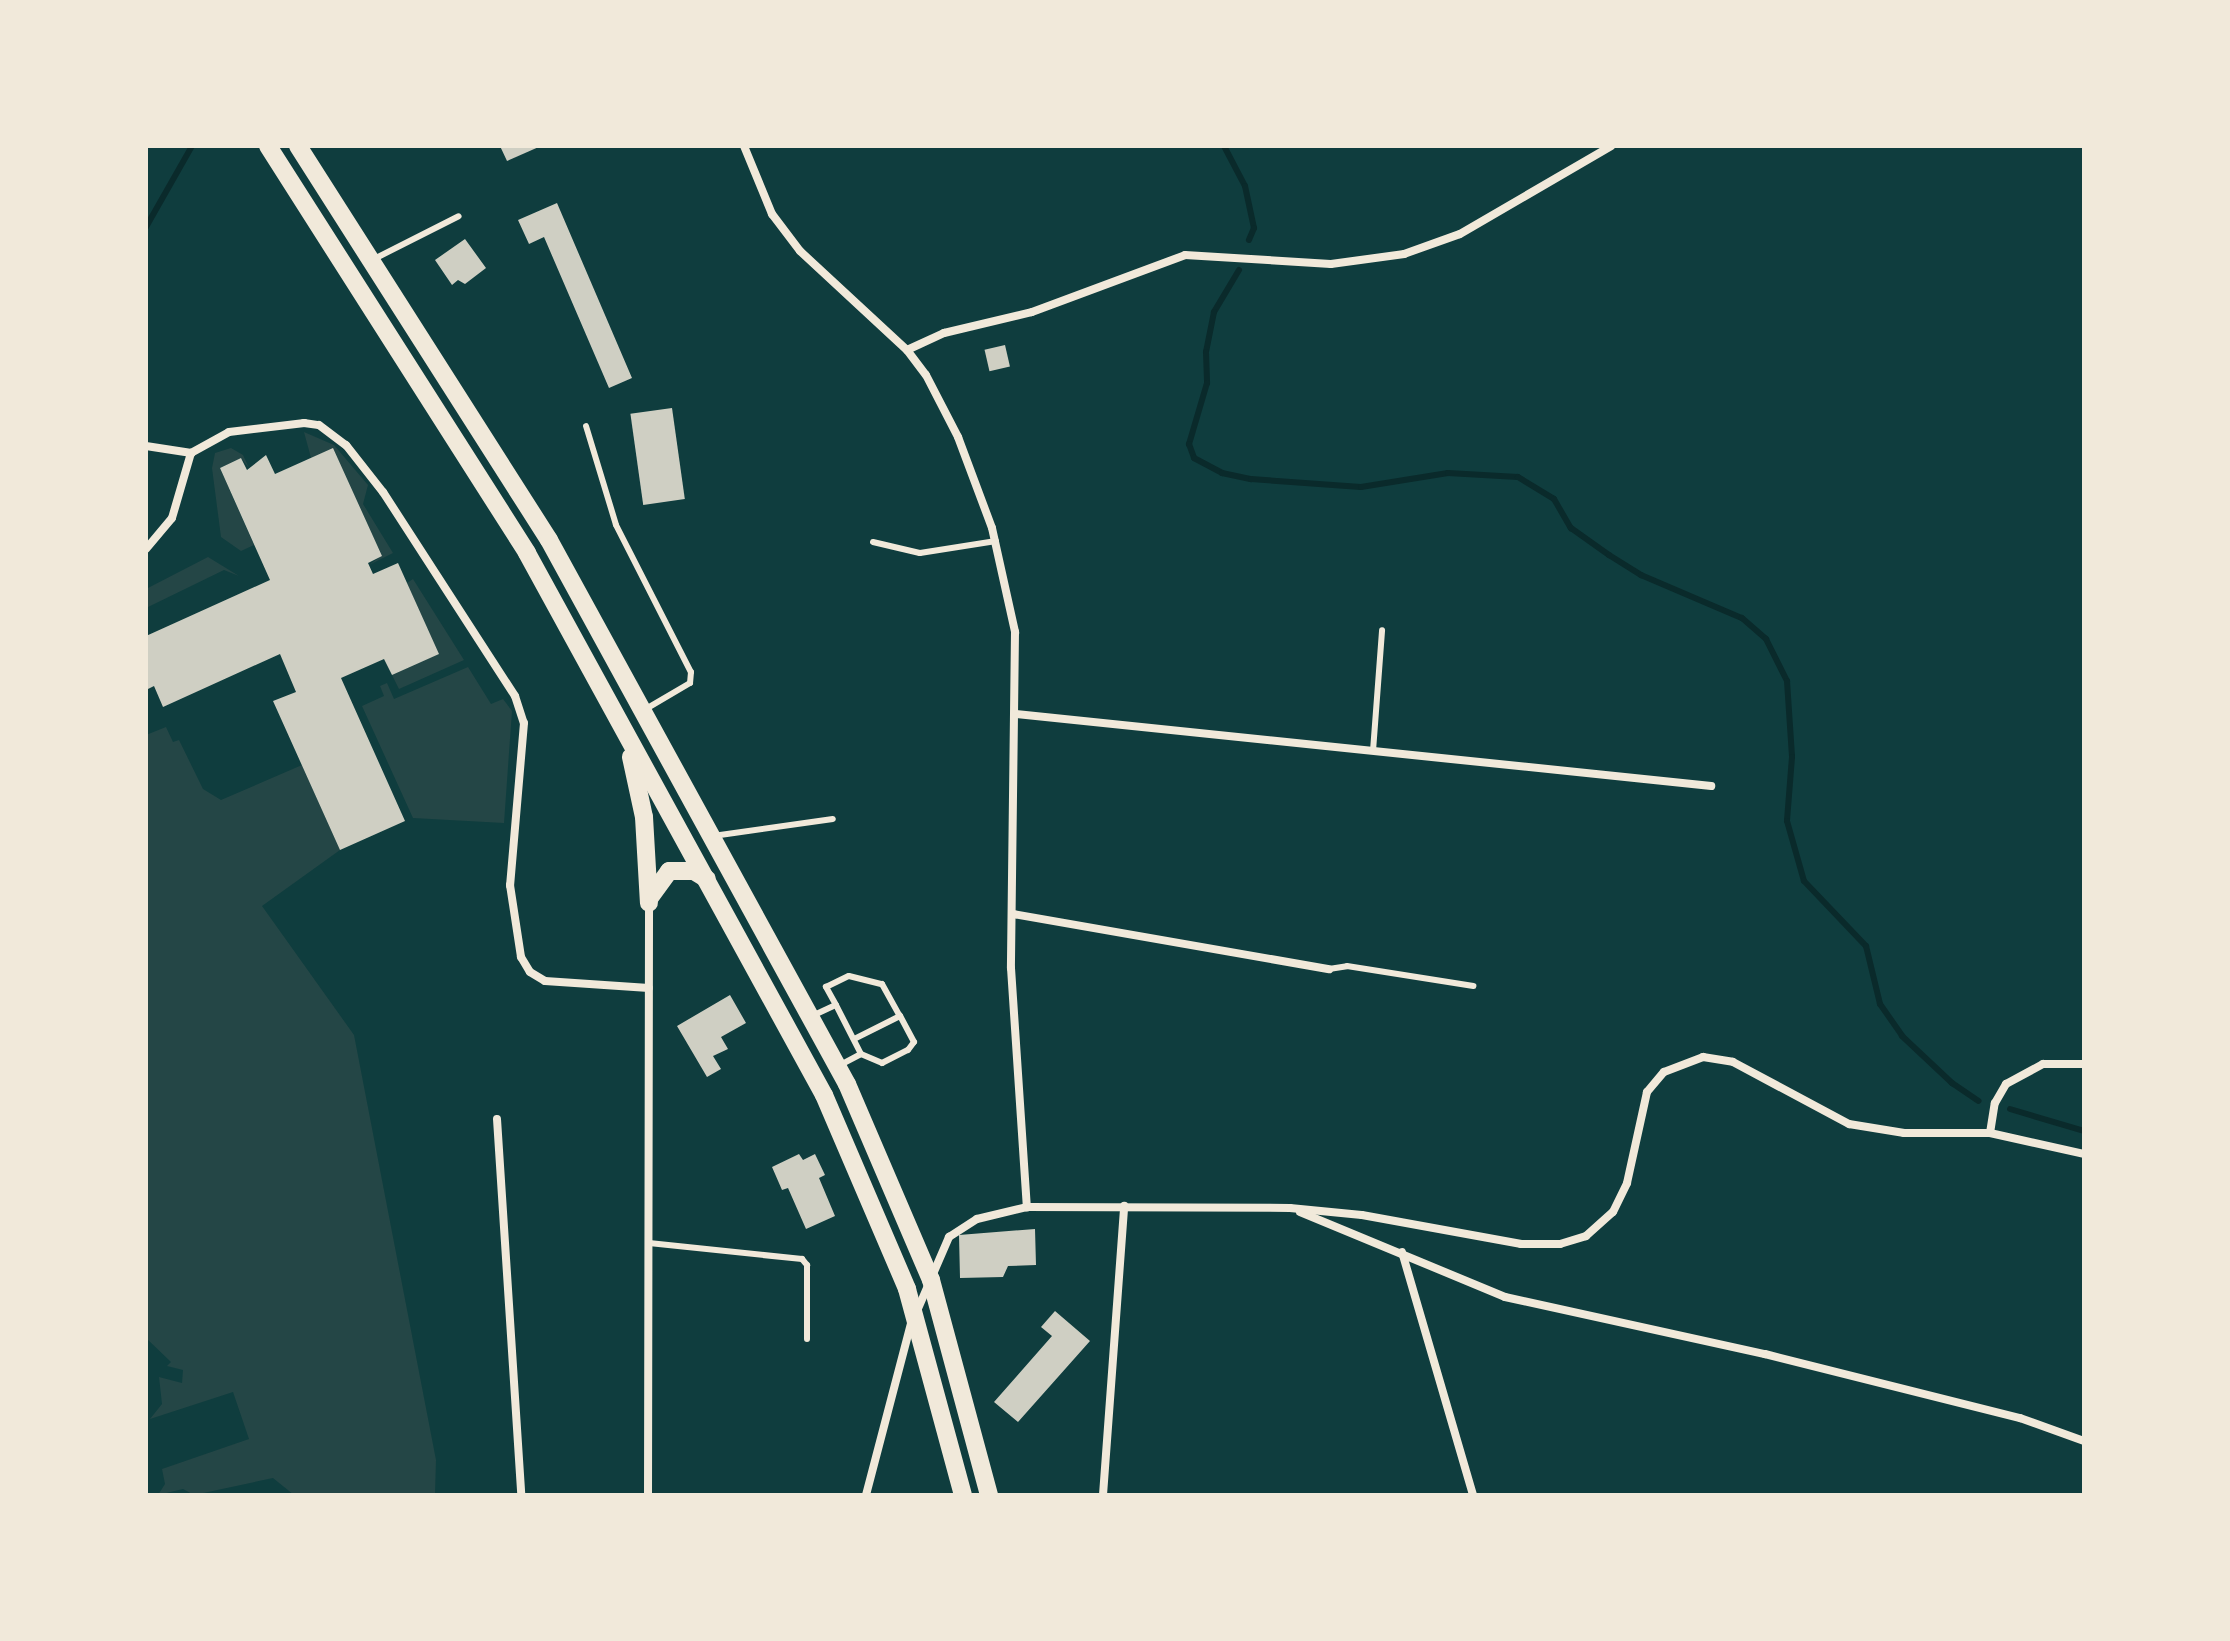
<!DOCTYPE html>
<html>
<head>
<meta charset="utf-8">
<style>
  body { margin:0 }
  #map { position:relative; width:2230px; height:1641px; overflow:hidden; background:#0f3d3e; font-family:"Roboto Serif",serif }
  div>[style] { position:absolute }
  .green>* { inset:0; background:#244646 }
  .stream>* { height:6px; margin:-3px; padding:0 3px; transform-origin:3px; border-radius:3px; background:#0a2a2b }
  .building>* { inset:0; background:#cfcfc3; transform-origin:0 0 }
  .service>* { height:6px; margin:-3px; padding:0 3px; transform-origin:3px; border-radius:3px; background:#f1e9da }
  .minor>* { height:8px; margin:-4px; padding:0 4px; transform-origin:4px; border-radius:4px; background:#f1e9da }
  .trunk>* { height:18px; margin:-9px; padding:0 9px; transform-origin:9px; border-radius:9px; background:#f1e9da }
  span { translate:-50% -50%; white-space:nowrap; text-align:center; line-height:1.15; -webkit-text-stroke:6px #f1e9da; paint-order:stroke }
  .frame { position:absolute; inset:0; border:148px solid #f1e9da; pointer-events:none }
</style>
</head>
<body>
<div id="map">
  <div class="green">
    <div style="clip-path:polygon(304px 432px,334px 445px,368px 485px,363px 504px,393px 553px,369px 565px,381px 556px,333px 449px,311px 458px)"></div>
    <div style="clip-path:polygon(231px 448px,243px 455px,249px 468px,241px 458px,220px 468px,254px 545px,241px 551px,221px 537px,212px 468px,215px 453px)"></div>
    <div style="clip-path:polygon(208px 557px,239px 576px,224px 570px,146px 608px,146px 589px)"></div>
    <div style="clip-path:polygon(413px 579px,464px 660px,399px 689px,392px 675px,438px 654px,407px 583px)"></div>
    <div style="clip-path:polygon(468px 667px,491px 704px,503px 699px,512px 711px,504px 823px,413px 818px,362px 706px,384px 696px,380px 686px,387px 683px,394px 699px)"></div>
    <div style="clip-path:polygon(166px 727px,173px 742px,179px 740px,203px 789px,221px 800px,302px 765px,340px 850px,262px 906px,354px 1035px,436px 1460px,435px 1495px,294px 1495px,273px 1478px,194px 1495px,183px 1489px,158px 1495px,165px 1484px,162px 1469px,249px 1439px,233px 1392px,150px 1419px,162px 1404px,159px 1377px,182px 1383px,183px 1370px,167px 1366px,171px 1362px,146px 1338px,146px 735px)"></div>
  </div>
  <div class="stream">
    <div style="left:1224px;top:146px;width:45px;rotate:62.3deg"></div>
    <div style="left:1245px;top:186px;width:43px;rotate:77.9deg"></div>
    <div style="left:1254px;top:228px;width:13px;rotate:113deg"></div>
    <div style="left:146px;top:227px;width:93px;rotate:-60.4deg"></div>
    <div style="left:1239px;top:270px;width:49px;rotate:120.8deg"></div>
    <div style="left:1214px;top:312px;width:41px;rotate:101.3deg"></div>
    <div style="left:1206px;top:352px;width:31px;rotate:88deg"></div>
    <div style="left:1207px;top:383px;width:64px;rotate:106.4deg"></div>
    <div style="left:1189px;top:444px;width:15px;rotate:70deg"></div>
    <div style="left:1194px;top:458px;width:32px;rotate:28deg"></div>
    <div style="left:1222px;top:473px;width:30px;rotate:12deg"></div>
    <div style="left:1251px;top:479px;width:110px;rotate:4.2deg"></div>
    <div style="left:1361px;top:487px;width:88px;rotate:-9.1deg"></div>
    <div style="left:1448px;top:473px;width:70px;rotate:3.3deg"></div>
    <div style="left:1518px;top:477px;width:42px;rotate:31.4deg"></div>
    <div style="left:1554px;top:499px;width:34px;rotate:60deg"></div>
    <div style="left:1571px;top:528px;width:47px;rotate:35.4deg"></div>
    <div style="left:1609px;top:555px;width:38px;rotate:32deg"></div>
    <div style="left:1641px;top:575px;width:110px;rotate:23.1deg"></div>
    <div style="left:1742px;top:618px;width:32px;rotate:41deg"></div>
    <div style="left:1766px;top:639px;width:47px;rotate:63.4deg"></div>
    <div style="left:1787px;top:681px;width:76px;rotate:86.2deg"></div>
    <div style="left:1792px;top:757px;width:64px;rotate:94.5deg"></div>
    <div style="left:1787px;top:821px;width:62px;rotate:74.2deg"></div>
    <div style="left:1804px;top:881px;width:90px;rotate:46.4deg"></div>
    <div style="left:1866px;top:946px;width:60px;rotate:76.4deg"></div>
    <div style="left:1880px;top:1004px;width:39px;rotate:55deg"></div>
    <div style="left:1902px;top:1036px;width:69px;rotate:43.2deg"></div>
    <div style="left:1952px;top:1083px;width:32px;rotate:34deg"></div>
    <div style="left:2010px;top:1109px;width:77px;rotate:16.6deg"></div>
  </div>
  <div class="building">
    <div style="clip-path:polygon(500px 146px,541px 146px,507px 161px)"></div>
    <div style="clip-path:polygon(557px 203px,632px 378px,609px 388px,544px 237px,529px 244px,518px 220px)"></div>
    <div style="clip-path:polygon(465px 239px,486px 268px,465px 284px,458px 280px,452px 285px,435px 260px)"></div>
    <div style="left:1005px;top:345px;width:22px;height:21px;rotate:77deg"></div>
    <div style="left:672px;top:408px;width:92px;height:42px;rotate:82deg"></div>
    <div style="clip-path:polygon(333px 448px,382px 556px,368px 563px,373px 574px,398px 563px,439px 654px,392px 675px,384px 659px,341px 678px,405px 821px,340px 850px,273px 701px,296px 692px,280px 654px,163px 707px,154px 686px,146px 690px,146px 636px,270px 580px,220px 468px,241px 458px,247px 470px,266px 455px,275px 474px)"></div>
    <div style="clip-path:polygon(730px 995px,746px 1023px,721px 1037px,728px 1049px,713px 1056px,721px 1069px,707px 1077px,677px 1026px)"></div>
    <div style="clip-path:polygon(799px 1154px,803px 1160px,815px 1154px,825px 1175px,819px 1178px,835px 1216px,806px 1229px,788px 1188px,782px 1190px,772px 1167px)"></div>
    <div style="clip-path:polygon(1035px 1229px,1036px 1265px,1008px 1266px,1003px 1277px,960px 1278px,959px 1235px)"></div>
    <div style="clip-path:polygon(1055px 1311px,1090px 1341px,1018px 1422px,994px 1402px,1052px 1336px,1041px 1327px)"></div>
  </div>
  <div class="service">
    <div style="left:372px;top:260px;width:97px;rotate:-26.8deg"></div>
    <div style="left:586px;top:426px;width:103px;rotate:73.1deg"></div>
    <div style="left:616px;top:525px;width:165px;rotate:63deg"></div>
    <div style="left:691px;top:672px;width:11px;rotate:95deg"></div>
    <div style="left:690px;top:683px;width:53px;rotate:149.6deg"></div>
    <div style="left:873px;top:542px;width:48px;rotate:13.2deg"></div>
    <div style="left:920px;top:553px;width:77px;rotate:-9deg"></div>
    <div style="left:1373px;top:751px;width:121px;rotate:-85.7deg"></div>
    <div style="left:713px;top:836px;width:121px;rotate:-8.1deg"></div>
    <div style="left:1329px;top:969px;width:18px;rotate:-9deg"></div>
    <div style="left:1347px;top:966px;width:128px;rotate:9deg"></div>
    <div style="left:836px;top:1005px;width:21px;rotate:-119deg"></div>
    <div style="left:826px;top:987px;width:25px;rotate:-26deg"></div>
    <div style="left:849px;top:976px;width:34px;rotate:14deg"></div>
    <div style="left:882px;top:984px;width:37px;rotate:61deg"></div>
    <div style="left:900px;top:1016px;width:51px;rotate:153.4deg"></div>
    <div style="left:812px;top:1016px;width:26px;rotate:-25deg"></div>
    <div style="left:836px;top:1005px;width:55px;rotate:63deg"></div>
    <div style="left:861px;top:1054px;width:26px;rotate:152deg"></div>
    <div style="left:861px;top:1054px;width:23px;rotate:23deg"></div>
    <div style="left:882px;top:1063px;width:29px;rotate:-27deg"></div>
    <div style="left:908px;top:1050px;width:10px;rotate:-53deg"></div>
    <div style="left:914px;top:1042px;width:30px;rotate:-118deg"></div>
    <div style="left:649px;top:1243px;width:154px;rotate:6deg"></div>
    <div style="left:802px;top:1259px;width:8px;rotate:50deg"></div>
    <div style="left:807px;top:1265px;width:74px;rotate:90deg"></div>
  </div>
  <div class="minor">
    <div style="left:744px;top:146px;width:74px;rotate:67.6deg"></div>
    <div style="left:772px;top:214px;width:46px;rotate:52.9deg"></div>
    <div style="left:800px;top:251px;width:146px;rotate:42.8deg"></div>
    <div style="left:907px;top:350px;width:31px;rotate:53deg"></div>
    <div style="left:926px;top:375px;width:70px;rotate:62.7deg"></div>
    <div style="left:958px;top:437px;width:97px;rotate:69.5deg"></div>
    <div style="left:992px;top:528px;width:107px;rotate:77.5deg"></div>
    <div style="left:1015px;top:632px;width:336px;rotate:90.7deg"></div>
    <div style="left:1011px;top:968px;width:240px;rotate:86.2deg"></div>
    <div style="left:907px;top:350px;width:41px;rotate:-24.7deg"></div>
    <div style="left:944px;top:333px;width:90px;rotate:-13.4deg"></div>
    <div style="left:1032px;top:312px;width:163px;rotate:-20.4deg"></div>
    <div style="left:1185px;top:255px;width:146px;rotate:3.5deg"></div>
    <div style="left:1331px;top:264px;width:74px;rotate:-7.8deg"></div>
    <div style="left:1404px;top:254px;width:59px;rotate:-19.7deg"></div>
    <div style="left:1460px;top:234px;width:175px;rotate:-30.2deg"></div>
    <div style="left:146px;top:446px;width:46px;rotate:8.8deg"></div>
    <div style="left:191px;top:453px;width:43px;rotate:-28.9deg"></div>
    <div style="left:229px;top:432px;width:76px;rotate:-6.8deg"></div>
    <div style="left:304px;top:423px;width:15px;rotate:8deg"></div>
    <div style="left:319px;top:425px;width:34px;rotate:37deg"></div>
    <div style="left:346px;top:445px;width:60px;rotate:51.8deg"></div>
    <div style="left:383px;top:492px;width:243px;rotate:57.1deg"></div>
    <div style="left:515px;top:696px;width:28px;rotate:72deg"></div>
    <div style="left:524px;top:723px;width:163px;rotate:94.9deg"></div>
    <div style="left:510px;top:885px;width:73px;rotate:81.3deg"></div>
    <div style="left:521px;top:957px;width:17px;rotate:59deg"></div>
    <div style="left:530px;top:972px;width:17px;rotate:31deg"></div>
    <div style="left:545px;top:981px;width:104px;rotate:3.9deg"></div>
    <div style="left:146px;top:549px;width:40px;rotate:-50deg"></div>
    <div style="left:172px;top:518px;width:68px;rotate:-73.7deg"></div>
    <div style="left:1016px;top:714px;width:699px;rotate:5.91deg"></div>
    <div style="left:1013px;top:914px;width:321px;rotate:9.9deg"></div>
    <div style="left:497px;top:1119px;width:377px;rotate:86.3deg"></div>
    <div style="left:1990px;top:1133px;width:30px;rotate:-81deg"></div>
    <div style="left:1995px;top:1103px;width:22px;rotate:-60deg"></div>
    <div style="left:2006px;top:1084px;width:42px;rotate:-28.4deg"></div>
    <div style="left:2043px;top:1064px;width:41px"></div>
    <div style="left:1300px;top:1212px;width:222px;rotate:22.5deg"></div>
    <div style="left:1505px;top:1297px;width:266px;rotate:12.4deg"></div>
    <div style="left:1765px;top:1354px;width:263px;rotate:14.1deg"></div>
    <div style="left:2020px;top:1418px;width:68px;rotate:19.8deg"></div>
    <div style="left:1402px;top:1252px;width:253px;rotate:73.7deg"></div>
    <div style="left:917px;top:1311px;width:81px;rotate:-66.6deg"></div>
    <div style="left:949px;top:1237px;width:33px;rotate:-33deg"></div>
    <div style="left:977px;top:1219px;width:51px;rotate:-13.5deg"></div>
    <div style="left:1027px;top:1207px;width:263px;rotate:0.2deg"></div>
    <div style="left:1290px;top:1208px;width:72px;rotate:5.6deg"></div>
    <div style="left:1362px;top:1215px;width:162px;rotate:10.3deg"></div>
    <div style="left:1521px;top:1244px;width:39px"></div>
    <div style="left:1560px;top:1244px;width:27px;rotate:-17deg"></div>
    <div style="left:1586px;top:1236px;width:36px;rotate:-42deg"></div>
    <div style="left:1613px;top:1212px;width:32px;rotate:-64deg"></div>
    <div style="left:1627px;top:1183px;width:93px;rotate:-77.6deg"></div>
    <div style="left:1647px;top:1092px;width:26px;rotate:-50deg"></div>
    <div style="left:1664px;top:1072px;width:42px;rotate:-21deg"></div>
    <div style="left:1703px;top:1057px;width:30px;rotate:9deg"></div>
    <div style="left:1733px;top:1062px;width:132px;rotate:28.1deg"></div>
    <div style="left:1849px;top:1124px;width:56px;rotate:9.3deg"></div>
    <div style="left:1904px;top:1133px;width:86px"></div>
    <div style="left:1990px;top:1133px;width:96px;rotate:12.6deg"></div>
    <div style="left:648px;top:1495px;width:591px;rotate:-89.9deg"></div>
    <div style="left:866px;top:1495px;width:177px;rotate:-75.3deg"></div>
    <div style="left:1103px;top:1495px;width:290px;rotate:-85.8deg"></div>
  </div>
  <div class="trunk">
    <div style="left:268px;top:146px;width:482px;rotate:57.5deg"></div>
    <div style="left:527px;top:553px;width:618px;rotate:61.28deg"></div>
    <div style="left:824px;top:1095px;width:211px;rotate:66.8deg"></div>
    <div style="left:907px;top:1289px;width:213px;rotate:74.8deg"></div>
    <div style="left:298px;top:146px;width:467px;rotate:57.5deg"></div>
    <div style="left:549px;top:540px;width:620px;rotate:61.29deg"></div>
    <div style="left:847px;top:1084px;width:213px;rotate:66.8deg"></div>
    <div style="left:931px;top:1280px;width:223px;rotate:74.9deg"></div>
    <div style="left:631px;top:757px;width:61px;rotate:77.8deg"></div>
    <div style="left:644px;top:817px;width:86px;rotate:86.7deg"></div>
    <div style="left:651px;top:896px;width:31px;rotate:-54deg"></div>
    <div style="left:669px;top:871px;width:25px"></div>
    <div style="left:694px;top:871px;width:15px;rotate:32deg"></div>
  </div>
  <div class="frame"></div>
</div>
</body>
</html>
